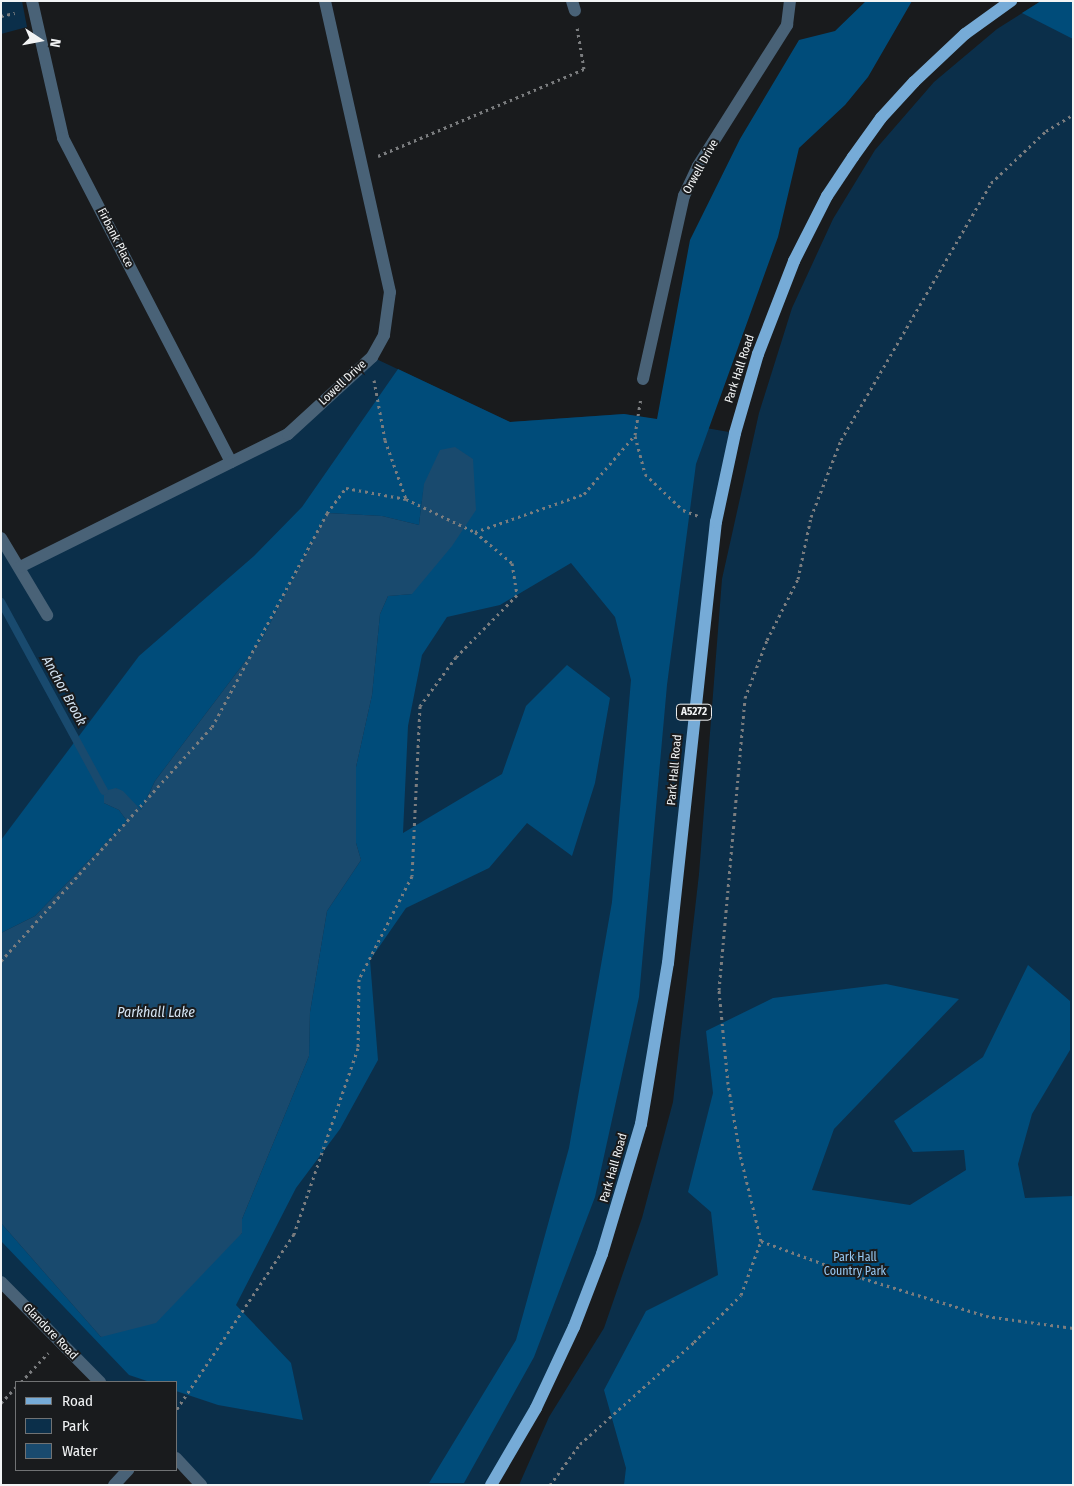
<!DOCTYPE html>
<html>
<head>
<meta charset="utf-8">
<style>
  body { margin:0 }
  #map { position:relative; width:1074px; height:1486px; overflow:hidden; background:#191b1d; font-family:"Fira Sans Condensed",sans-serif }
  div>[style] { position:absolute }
  .green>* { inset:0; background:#0b2f4a }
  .forest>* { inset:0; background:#004c7a }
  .water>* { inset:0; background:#194a6e }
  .stream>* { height:8px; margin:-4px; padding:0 4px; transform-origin:4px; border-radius:4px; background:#194a6e }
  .path>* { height:3px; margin-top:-1.5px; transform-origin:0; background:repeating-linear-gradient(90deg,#7b7d7f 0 2.5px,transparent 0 6.5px) }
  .street>* { height:12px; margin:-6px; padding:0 6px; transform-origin:6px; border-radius:6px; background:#496277 }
  .primary>* { height:12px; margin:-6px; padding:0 6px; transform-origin:6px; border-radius:6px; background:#76abd7 }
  span { translate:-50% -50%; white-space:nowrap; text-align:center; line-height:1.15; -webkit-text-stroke:4px #191b1d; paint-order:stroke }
  .shield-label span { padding:1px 4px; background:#191b1d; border:1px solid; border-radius:4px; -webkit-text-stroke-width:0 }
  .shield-label { font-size:11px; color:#f2f4f5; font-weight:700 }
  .street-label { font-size:12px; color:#f2f4f5 }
  .park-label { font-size:12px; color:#97c8f1 }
  .water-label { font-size:14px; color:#d4e4f3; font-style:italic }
  .frame { position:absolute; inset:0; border:2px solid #f2f4f5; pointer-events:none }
  .legend { position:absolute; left:15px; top:1381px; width:162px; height:90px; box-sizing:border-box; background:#191b1d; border:1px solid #707273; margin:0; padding:6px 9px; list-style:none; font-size:15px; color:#f2f4f5 }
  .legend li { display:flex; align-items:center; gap:10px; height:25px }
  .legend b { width:25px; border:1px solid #707273 }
  .north { position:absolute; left:15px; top:15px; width:50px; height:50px; -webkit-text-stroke:4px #191b1d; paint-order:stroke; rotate:101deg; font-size:14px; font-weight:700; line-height:20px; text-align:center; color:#f2f4f5 }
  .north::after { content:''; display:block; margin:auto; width:18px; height:22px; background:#f2f4f5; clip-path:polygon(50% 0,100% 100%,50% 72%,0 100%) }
</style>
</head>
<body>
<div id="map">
  <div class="green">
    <div style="clip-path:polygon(1px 1px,22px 1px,27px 27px,1px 34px)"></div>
    <div style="clip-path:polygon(1041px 1px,1073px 1px,1073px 1485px,519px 1485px,549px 1417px,604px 1328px,642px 1218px,673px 1102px,699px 874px,722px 579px,759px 413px,792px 308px,833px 219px,875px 150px,934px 82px,997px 29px)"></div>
    <div style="clip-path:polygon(372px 357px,510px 422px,624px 414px,735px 433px,708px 579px,670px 951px,641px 1124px,574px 1327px,490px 1485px,200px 1485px,176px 1460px,176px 1382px,100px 1382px,1px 1282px,1px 538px,20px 567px,288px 434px)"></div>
  </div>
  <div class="forest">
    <div style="clip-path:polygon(866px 1px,912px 1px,868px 77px,845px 105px,799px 148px,778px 237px,696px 464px,667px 685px,639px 997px,595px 1197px,534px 1357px,464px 1483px,429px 1483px,516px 1340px,569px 1148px,612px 902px,631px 680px,615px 617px,571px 563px,500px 605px,447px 617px,422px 655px,408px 726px,403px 833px,502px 774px,526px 706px,567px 665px,610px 698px,595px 783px,572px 856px,527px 823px,489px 868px,406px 908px,370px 960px,378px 1060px,340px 1129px,296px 1188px,236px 1305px,291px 1363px,303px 1420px,218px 1405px,176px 1391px,176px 1382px,150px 1382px,129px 1375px,1px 1241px,1px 1223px,101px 1337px,242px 1233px,242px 1219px,309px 1056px,310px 1012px,327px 911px,361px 860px,356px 843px,356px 767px,372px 695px,380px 614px,388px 596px,412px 594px,424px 484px,419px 525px,382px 516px,327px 513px,262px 639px,155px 781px,141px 810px,116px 788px,104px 803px,119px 810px,127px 821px,35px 916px,1px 933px,1px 840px,139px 656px,254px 556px,302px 507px,398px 369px,510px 422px,624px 414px,657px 419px,690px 240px,740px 139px,799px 40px,835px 31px)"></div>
    <div style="clip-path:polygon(1041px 1px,1073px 1px,1073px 39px,1022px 13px)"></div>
    <div style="clip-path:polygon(1028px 965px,1070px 1001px,1070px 1050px,1032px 1114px,1018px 1164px,1025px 1198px,1073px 1196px,1073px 1485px,624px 1485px,626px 1468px,604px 1390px,646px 1311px,718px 1275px,711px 1212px,688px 1192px,713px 1093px,706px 1031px,773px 998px,886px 984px,959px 999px,834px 1129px,812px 1190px,910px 1205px,966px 1170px,964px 1150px,913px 1152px,894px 1121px,983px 1057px)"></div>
  </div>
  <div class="water">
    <div style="clip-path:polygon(455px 447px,473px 459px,476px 510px,452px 546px,412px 594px,388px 596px,380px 614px,372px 695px,356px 767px,356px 843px,361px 860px,327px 911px,310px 1012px,309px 1056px,242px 1219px,242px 1233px,156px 1323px,101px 1337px,1px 1223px,1px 933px,35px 916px,127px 821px,119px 810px,104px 803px,104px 791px,116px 788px,123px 791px,141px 810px,155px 781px,262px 639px,327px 513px,382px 516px,419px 525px,424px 484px,440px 450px)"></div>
  </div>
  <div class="stream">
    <div style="left:1px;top:602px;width:215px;rotate:61.4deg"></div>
  </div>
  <div class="path">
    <div style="left:1px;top:16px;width:14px;rotate:-12deg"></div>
    <div style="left:378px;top:156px;width:224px;rotate:-22.9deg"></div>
    <div style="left:584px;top:69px;width:43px;rotate:-99.5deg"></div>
    <div style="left:374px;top:380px;width:61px;rotate:79.6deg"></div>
    <div style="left:385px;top:440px;width:63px;rotate:70.4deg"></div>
    <div style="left:635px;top:436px;width:39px;rotate:75deg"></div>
    <div style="left:645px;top:474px;width:52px;rotate:43.5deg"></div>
    <div style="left:683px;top:510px;width:17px;rotate:21deg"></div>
    <div style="left:475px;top:532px;width:115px;rotate:-19.2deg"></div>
    <div style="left:584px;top:494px;width:78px;rotate:-49.2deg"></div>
    <div style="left:635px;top:435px;width:38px;rotate:-81deg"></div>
    <div style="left:1px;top:961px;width:315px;rotate:-48deg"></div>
    <div style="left:212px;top:727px;width:243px;rotate:-61.7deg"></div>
    <div style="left:327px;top:513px;width:31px;rotate:-53deg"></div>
    <div style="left:346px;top:488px;width:61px;rotate:10.4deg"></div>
    <div style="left:406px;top:499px;width:76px;rotate:25.6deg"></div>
    <div style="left:475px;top:532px;width:48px;rotate:40deg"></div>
    <div style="left:512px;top:563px;width:32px;rotate:81deg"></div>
    <div style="left:517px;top:595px;width:87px;rotate:134.5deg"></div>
    <div style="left:456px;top:657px;width:61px;rotate:126.3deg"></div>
    <div style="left:420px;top:706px;width:170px;rotate:92.7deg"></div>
    <div style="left:412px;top:876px;width:116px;rotate:117.2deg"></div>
    <div style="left:359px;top:979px;width:69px;rotate:90.8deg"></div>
    <div style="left:358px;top:1048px;width:197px;rotate:109deg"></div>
    <div style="left:294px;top:1234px;width:212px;rotate:123.8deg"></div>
    <div style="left:761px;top:1241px;width:108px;rotate:20.1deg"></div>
    <div style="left:862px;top:1278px;width:130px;rotate:17deg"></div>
    <div style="left:986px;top:1316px;width:88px;rotate:7.9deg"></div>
    <div style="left:21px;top:1382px;width:40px;rotate:-47deg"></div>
    <div style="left:1px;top:1403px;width:22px;rotate:-47deg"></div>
    <div style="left:550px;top:1485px;width:51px;rotate:-53.8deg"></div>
    <div style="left:580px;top:1444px;width:153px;rotate:-41.8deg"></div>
    <div style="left:694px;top:1342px;width:66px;rotate:-45deg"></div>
    <div style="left:741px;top:1295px;width:58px;rotate:-69.7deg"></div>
    <div style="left:761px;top:1241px;width:89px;rotate:-103.6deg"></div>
    <div style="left:740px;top:1154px;width:71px;rotate:-99.7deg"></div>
    <div style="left:728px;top:1084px;width:94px;rotate:-95.5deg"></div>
    <div style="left:719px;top:990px;width:293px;rotate:-84.9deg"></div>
    <div style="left:745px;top:698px;width:62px;rotate:-69.2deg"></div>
    <div style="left:767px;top:640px;width:68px;rotate:-63.1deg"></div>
    <div style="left:798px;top:579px;width:63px;rotate:-78.2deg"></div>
    <div style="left:811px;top:517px;width:83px;rotate:-68.7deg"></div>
    <div style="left:841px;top:440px;width:298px;rotate:-59.7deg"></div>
    <div style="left:991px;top:183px;width:76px;rotate:-43.4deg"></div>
    <div style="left:1046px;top:131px;width:31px;rotate:-31deg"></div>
  </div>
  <div class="street">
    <div style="left:32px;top:1px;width:140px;rotate:77.2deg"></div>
    <div style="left:63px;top:138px;width:365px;rotate:62.6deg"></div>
    <div style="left:572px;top:1px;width:10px;rotate:73deg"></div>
    <div style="left:643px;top:379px;width:188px;rotate:-77.4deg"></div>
    <div style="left:684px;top:196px;width:33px;rotate:-65deg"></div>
    <div style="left:698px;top:166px;width:167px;rotate:-57.7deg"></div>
    <div style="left:787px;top:25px;width:24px;rotate:-83deg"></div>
    <div style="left:1px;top:538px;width:90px;rotate:59.1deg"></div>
    <div style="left:20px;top:567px;width:299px;rotate:-26.4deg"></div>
    <div style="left:288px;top:434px;width:114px;rotate:-42.5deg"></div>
    <div style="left:372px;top:357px;width:25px;rotate:-61deg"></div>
    <div style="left:384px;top:335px;width:43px;rotate:-82.1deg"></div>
    <div style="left:390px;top:292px;width:298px;rotate:-102.6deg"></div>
    <div style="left:1px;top:1282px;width:141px;rotate:45.3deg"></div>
    <div style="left:176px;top:1458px;width:37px;rotate:47deg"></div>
    <div style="left:114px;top:1485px;width:21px;rotate:-47deg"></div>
  </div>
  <div class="primary">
    <div style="left:491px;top:1485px;width:89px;rotate:-59.7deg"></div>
    <div style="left:536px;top:1408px;width:89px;rotate:-64.9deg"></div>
    <div style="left:574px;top:1327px;width:78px;rotate:-69deg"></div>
    <div style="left:602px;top:1254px;width:136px;rotate:-73.3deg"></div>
    <div style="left:641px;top:1124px;width:163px;rotate:-80.5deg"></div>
    <div style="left:668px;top:963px;width:444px;rotate:-83.8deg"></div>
    <div style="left:716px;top:522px;width:91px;rotate:-77.9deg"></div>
    <div style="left:735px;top:433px;width:82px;rotate:-73.8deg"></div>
    <div style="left:758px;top:354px;width:100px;rotate:-68.8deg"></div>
    <div style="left:794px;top:261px;width:73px;rotate:-63.1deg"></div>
    <div style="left:827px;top:196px;width:47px;rotate:-56.3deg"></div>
    <div style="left:853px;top:157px;width:48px;rotate:-54.3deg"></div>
    <div style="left:881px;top:118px;width:49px;rotate:-47.5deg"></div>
    <div style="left:914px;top:82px;width:70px;rotate:-43.3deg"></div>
    <div style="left:965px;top:34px;width:57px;rotate:-35.7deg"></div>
  </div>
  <div class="shield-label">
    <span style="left:694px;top:712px">A5272</span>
  </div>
  <div class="street-label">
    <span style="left:701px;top:167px;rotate:-61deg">Orwell Drive</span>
    <span style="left:115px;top:238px;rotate:63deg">Firbank Place</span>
    <span style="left:740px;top:369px;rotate:-72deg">Park Hall Road</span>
    <span style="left:343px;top:383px;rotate:-43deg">Lowell Drive</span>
    <span style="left:675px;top:770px;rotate:-85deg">Park Hall Road</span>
    <span style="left:614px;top:1168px;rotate:-74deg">Park Hall Road</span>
    <span style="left:50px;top:1332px;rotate:46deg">Glandore Road</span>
  </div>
  <div class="park-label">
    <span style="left:855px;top:1265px">Park Hall<br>Country Park</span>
  </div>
  <div class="water-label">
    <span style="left:64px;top:691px;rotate:61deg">Anchor Brook</span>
    <span style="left:156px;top:1013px">Parkhall Lake</span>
  </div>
  <div class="frame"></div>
  <ul class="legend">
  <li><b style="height:6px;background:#76abd7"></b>Road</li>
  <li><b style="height:14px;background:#0b2f4a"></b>Park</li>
  <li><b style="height:14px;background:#194a6e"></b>Water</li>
  </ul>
  <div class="north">N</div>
</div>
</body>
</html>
